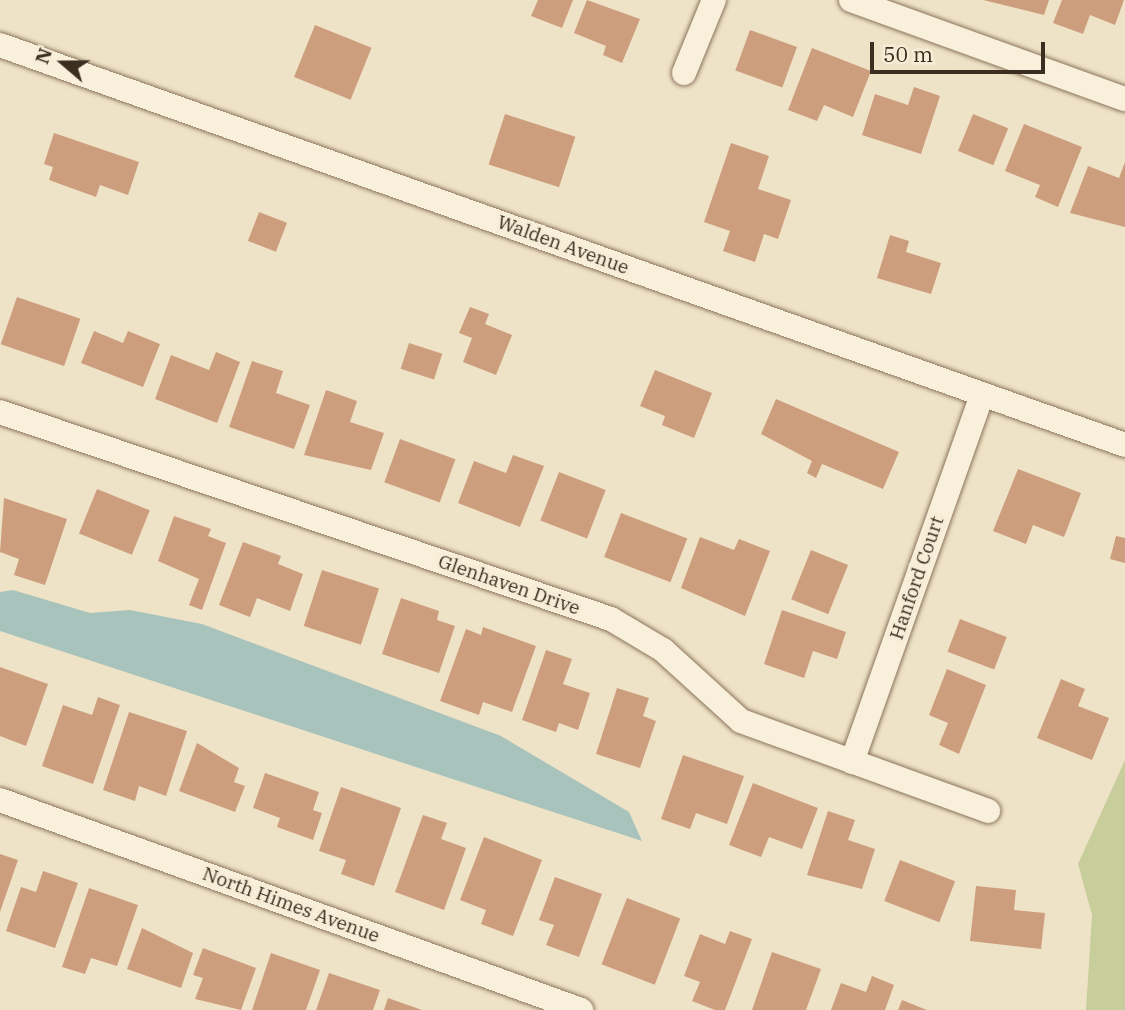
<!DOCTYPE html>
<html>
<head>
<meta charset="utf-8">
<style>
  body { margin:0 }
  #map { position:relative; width:1125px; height:1010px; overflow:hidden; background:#efe3c7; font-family:"IBM Plex Serif",serif }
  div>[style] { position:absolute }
  .green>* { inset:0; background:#c7cd9b }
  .water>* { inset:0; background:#a8c3bb }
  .building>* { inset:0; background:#cd9e7d; transform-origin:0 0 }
  .roads { filter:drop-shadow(0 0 2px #8b755c) drop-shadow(0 0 2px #8b755c) }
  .minor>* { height:24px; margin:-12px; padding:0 12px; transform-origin:12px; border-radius:12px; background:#f9f0db }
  span { translate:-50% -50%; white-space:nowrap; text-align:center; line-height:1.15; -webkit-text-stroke:7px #f6edd7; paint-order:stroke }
  .street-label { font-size:19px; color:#3b2d20 }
  .north { position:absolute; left:28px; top:28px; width:70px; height:70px; -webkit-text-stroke:5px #f6edd7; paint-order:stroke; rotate:290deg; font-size:19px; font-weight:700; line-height:28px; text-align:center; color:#3b2d20 }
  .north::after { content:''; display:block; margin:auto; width:24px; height:32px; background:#3b2d20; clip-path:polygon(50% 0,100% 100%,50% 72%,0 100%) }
  .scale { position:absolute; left:870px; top:42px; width:175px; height:32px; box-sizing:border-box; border:4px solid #3b2d20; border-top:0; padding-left:9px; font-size:21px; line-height:24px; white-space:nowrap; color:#3b2d20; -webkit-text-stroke:5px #f6edd7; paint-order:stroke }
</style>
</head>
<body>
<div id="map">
  <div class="green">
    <div style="clip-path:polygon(1125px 760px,1125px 1010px,1086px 1010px,1092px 915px,1078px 864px)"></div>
  </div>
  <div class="water">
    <div style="clip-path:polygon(13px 590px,90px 613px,130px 610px,202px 624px,501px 736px,629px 812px,642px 841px,0 631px,0 592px)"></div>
  </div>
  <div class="building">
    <div style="clip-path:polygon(538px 0,573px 0,562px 28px,531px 16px)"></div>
    <div style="clip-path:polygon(587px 0,640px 19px,622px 63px,603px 55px,606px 46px,574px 33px)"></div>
    <div style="clip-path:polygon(983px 0,1049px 0,1044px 15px)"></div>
    <div style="clip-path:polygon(1062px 0,1124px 0,1115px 25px,1090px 15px,1083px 34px,1053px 23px)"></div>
    <div style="left:315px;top:25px;width:61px;height:56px;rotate:22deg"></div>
    <div style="left:750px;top:30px;width:50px;height:43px;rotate:20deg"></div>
    <div style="clip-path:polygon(812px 48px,871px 71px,853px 117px,824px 105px,817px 121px,788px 110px)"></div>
    <div style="clip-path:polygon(914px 87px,940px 96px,921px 154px,862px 135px,875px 94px,908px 105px)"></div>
    <div style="left:505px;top:114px;width:74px;height:53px;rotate:18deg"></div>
    <div style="left:973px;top:114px;width:38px;height:40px;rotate:22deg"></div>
    <div style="clip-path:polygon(1024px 124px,1082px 147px,1058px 207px,1035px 197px,1040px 185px,1005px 171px)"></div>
    <div style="clip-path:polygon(54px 133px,139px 162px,128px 195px,100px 185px,96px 197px,49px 180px,53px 167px,44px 164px)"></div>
    <div style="clip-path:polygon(731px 143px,769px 156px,758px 189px,791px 200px,778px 239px,764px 234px,755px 262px,723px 251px,730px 231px,704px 222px)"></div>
    <div style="clip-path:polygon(1125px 162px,1125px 227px,1070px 213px,1088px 166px,1119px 178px)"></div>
    <div style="left:259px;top:212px;width:30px;height:31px;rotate:21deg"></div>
    <div style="clip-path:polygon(890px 235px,909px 241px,906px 252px,941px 263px,931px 294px,877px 278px)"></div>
    <div style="left:17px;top:297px;width:67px;height:50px;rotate:19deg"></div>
    <div style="clip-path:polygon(470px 307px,489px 314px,485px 324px,512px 335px,496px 375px,463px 362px,472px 338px,459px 333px)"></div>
    <div style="clip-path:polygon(94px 331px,123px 343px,128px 331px,160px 344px,143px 387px,81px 363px)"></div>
    <div style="left:409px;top:343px;width:35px;height:27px;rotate:18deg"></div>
    <div style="clip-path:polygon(216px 352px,240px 362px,217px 423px,155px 399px,171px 355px,209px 370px)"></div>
    <div style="clip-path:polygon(252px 361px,283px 371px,276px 393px,310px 405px,294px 449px,229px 427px)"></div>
    <div style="clip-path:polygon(655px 370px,712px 393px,694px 438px,662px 425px,665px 416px,640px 406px)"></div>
    <div style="clip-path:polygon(326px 390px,357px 401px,350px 422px,384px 433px,371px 470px,304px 455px)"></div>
    <div style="clip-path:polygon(776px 399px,899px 452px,883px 489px,822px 464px,816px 478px,807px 473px,812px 461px,761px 434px)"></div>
    <div style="left:400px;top:439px;width:59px;height:46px;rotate:20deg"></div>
    <div style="clip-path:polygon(513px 455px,544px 466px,520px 527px,458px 503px,474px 461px,506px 473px)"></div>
    <div style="clip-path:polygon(1018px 469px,1081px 493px,1064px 537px,1033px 525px,1026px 544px,993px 531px)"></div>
    <div style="left:559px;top:472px;width:50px;height:52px;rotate:21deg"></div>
    <div style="left:97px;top:489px;width:57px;height:48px;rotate:22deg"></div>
    <div style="clip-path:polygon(4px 498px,67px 519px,45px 585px,14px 575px,19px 559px,0 552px)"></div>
    <div style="left:621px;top:513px;width:71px;height:47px;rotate:21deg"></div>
    <div style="clip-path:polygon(174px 516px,211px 529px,208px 536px,226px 543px,202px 610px,189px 605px,199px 579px,158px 561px)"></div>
    <div style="clip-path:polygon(1116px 536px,1125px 538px,1125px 563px,1110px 559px)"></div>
    <div style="clip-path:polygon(700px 537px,734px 550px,739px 539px,770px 551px,745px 616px,681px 588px)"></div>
    <div style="clip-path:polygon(243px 542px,281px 556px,278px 564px,303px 574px,290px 611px,257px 598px,250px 617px,219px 605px)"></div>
    <div style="left:811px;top:550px;width:40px;height:53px;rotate:22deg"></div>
    <div style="left:322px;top:570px;width:60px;height:59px;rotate:18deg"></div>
    <div style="clip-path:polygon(401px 598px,439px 611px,437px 620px,455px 626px,439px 673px,382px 654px)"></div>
    <div style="clip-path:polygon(782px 610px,846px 632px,837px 659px,813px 651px,804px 678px,764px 664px)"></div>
    <div style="left:960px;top:619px;width:50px;height:35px;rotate:21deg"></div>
    <div style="clip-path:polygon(483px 627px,536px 646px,512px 712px,483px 702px,479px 715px,440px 701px,466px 629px,481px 635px)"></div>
    <div style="clip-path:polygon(546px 650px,572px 659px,563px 684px,590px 693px,578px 730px,559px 723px,556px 732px,522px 720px)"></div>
    <div style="clip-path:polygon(0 667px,48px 684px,26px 746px,0 736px)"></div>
    <div style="clip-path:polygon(947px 669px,986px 685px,959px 754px,939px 745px,948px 723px,929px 715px)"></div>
    <div style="clip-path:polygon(1061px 679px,1085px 689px,1078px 706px,1109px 718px,1092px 760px,1037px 738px)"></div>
    <div style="clip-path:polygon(617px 688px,649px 698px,643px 716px,656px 721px,640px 768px,596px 754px)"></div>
    <div style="clip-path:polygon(98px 697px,120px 705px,93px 784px,42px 766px,63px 705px,92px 715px)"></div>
    <div style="clip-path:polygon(129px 712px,187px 731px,166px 796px,139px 786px,135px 801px,103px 790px)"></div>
    <div style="clip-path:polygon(197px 743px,239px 768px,234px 782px,245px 786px,235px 812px,179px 791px)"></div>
    <div style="clip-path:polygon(683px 755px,744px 776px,727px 824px,696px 813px,690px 829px,661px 819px)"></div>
    <div style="clip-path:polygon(265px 773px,319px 792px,313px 810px,322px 813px,313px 840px,277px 827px,280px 818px,253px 808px)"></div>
    <div style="clip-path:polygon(753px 783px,818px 808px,802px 849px,769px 837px,761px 857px,729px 845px)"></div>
    <div style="clip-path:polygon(341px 787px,401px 808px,374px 886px,341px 874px,346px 860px,319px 851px)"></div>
    <div style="clip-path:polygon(828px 811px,855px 820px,848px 840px,875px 849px,862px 889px,807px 875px)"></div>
    <div style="clip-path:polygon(423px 815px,447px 823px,441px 839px,466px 848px,444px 910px,395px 892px)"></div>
    <div style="clip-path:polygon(484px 837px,542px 860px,513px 936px,481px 924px,486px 910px,460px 900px)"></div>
    <div style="clip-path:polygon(0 854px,18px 860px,0 912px)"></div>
    <div style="left:900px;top:860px;width:59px;height:44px;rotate:21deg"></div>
    <div style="clip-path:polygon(43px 871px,78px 883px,55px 948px,6px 931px,21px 887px,36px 892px)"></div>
    <div style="clip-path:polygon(555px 877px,602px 894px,579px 957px,546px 945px,554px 925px,539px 920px)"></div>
    <div style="clip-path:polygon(976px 886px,1016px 890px,1014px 910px,1045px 913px,1041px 949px,970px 941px)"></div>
    <div style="clip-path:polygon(89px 888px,138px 905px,117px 966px,91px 958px,85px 974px,62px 967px)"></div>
    <div style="left:627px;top:898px;width:57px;height:71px;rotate:21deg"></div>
    <div style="clip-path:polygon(142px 928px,193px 953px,181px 988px,127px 969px)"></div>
    <div style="clip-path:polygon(730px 931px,752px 939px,725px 1010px,715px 1010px,692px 1001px,700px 982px,684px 976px,700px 934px,725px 944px)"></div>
    <div style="clip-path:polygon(203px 948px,256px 968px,241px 1010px,195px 999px,203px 978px,193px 975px)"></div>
    <div style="clip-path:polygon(772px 952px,821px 969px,806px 1010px,752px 1010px)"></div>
    <div style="clip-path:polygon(271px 953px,320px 970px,306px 1010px,252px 1010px)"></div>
    <div style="clip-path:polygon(329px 973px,380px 990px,373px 1010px,316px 1010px)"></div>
    <div style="clip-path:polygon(872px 976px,894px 985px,885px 1010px,831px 1010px,841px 983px,866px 992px)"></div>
    <div style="clip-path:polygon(388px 998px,422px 1010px,384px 1010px)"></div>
    <div style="clip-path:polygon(902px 1000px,927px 1010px,898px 1010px)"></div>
  </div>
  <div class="roads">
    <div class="minor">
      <div style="left:851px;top:0;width:291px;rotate:19.9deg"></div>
      <div style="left:0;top:45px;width:1194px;rotate:19.57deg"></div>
      <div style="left:684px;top:73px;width:79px;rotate:-67.7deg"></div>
      <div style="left:0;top:412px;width:645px;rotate:18.72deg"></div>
      <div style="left:611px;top:619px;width:61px;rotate:30.8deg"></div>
      <div style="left:663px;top:650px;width:105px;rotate:42.3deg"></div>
      <div style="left:741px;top:721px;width:263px;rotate:20deg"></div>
      <div style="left:852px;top:762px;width:390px;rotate:-70.5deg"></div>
      <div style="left:0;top:800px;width:618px;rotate:19.87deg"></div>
    </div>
  </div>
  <div class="street-label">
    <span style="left:563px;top:245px;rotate:20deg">Walden Avenue</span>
    <span style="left:917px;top:578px;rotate:-71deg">Hanford Court</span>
    <span style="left:509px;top:585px;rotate:19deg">Glenhaven Drive</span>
    <span style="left:291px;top:905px;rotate:20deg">North Himes Avenue</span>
  </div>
  <div class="north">N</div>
  <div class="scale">50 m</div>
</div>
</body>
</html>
